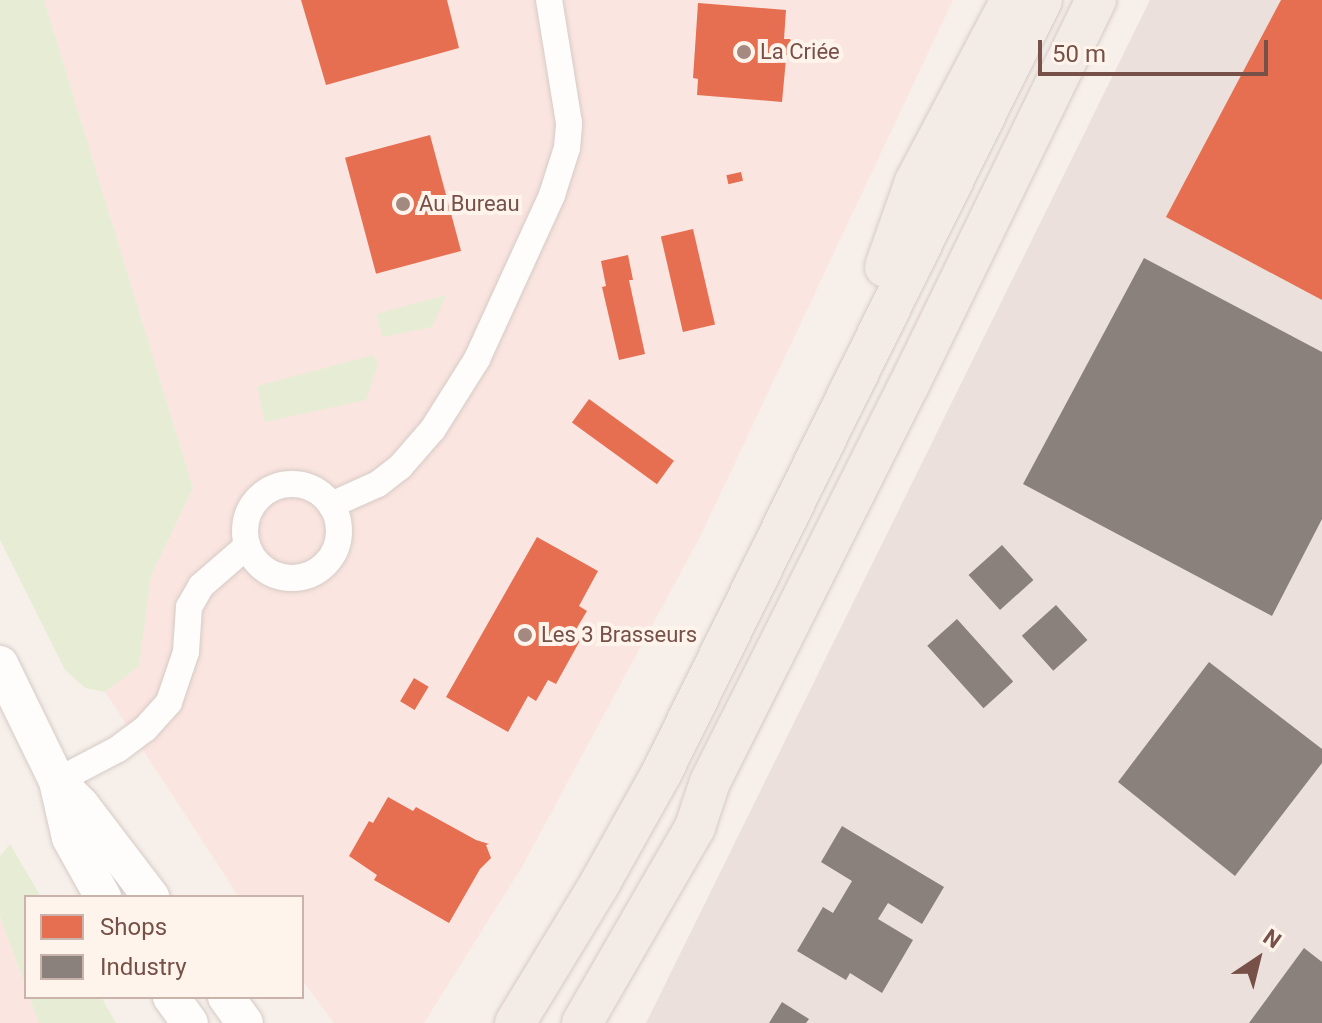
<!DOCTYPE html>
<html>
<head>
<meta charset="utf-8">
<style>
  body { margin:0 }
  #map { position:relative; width:1322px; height:1023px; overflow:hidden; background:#f7f0ea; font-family:Roboto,sans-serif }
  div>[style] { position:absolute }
  .commercial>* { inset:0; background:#fbe5e0 }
  .industrial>* { inset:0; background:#ebe0db }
  .green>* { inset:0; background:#e7edd4 }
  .shops>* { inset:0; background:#e76f51; transform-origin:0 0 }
  .industry>* { inset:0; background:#8a817c; transform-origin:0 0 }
  .roads { filter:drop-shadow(0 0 2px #d6cbc6) drop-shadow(0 0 2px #d6cbc6) }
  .street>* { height:26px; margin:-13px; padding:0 13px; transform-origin:13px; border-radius:13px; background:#fefdfc }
  .street>.ring { margin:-13px; padding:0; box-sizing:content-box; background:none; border:26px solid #fefdfc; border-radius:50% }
  .secondary>* { height:36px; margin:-18px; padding:0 18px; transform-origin:18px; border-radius:18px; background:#fefdfc }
  .primary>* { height:40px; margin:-20px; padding:0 20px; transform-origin:20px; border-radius:20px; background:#f3ebe5 }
  .dots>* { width:22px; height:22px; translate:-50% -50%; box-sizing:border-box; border:4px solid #fff4eb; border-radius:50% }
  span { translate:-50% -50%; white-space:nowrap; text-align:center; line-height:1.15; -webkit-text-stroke:8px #fff4eb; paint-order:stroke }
  .poi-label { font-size:22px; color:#775148 }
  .left { translate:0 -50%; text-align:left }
  .legend { position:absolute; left:24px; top:895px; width:280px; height:104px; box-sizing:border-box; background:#fff4eb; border:2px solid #c9b3aa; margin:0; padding:10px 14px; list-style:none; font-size:24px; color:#775148 }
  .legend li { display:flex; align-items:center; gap:16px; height:40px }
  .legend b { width:40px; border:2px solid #c9b3aa }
  .north { position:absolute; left:1218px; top:919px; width:80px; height:80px; -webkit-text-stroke:6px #fff4eb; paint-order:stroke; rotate:35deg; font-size:22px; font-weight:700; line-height:32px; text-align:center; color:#775148 }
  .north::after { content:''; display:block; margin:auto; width:28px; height:36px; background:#775148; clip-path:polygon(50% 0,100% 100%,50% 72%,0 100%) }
  .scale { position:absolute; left:1038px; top:40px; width:230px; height:36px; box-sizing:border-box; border:4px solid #775148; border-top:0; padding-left:10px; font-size:24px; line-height:28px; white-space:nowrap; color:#775148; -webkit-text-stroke:6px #fff4eb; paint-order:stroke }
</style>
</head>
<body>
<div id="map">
  <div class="commercial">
    <div style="clip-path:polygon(44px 0,953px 0,702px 533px,522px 867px,424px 1023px,334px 1023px,302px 980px,302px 897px,239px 897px,105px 692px,139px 665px,151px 576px,193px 488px)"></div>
    <div style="clip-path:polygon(0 917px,26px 988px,26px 997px,29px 997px,39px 1023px,0 1023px)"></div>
  </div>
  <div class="industrial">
    <div style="clip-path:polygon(1150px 0,1322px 0,1322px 1023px,646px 1023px)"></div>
  </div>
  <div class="green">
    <div style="clip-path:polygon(0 0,44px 0,193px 488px,151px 576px,139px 666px,105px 692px,85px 688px,65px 670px,0 540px)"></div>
    <div style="clip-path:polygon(446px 295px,432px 327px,383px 337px,376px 314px)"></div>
    <div style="clip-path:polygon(373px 355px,378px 364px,366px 400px,265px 422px,257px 386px)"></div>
    <div style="clip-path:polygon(10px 844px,41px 897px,26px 897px,26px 988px,0 917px,0 856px)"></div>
    <div style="clip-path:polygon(29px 997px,101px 997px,116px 1023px,39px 1023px)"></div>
  </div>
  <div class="shops">
    <div style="clip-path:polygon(301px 0,447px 0,459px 48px,326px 85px)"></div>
    <div style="clip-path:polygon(1281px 0,1322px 0,1322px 300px,1166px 217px)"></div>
    <div style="clip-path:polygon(698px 3px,786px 10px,784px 39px,790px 39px,795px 48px,790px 55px,782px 55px,786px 59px,782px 102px,697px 95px,698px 79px,693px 78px)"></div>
    <div style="left:430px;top:135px;width:120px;height:88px;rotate:75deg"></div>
    <div style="left:741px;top:172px;width:9px;height:15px;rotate:77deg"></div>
    <div style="left:693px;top:229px;width:98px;height:33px;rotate:77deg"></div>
    <div style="clip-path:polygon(628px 255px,633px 280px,629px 280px,645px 354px,619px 360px,602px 287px,606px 286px,601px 261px)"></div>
    <div style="left:589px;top:399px;width:105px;height:29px;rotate:36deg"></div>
    <div style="clip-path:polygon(537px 537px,598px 571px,579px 606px,587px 611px,575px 631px,582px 637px,556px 684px,548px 680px,536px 701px,528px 696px,508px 732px,446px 697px)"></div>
    <div style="left:414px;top:678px;width:17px;height:27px;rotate:31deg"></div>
    <div style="clip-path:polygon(388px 797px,413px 811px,416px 807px,476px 840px,489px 844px,486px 845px,491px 858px,480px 869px,449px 923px,374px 880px,377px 875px,349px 856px,369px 821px,373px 823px)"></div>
  </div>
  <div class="industry">
    <div style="clip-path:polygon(1144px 258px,1322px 352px,1322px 519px,1272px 616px,1023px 484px)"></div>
    <div style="left:1002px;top:545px;width:47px;height:45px;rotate:48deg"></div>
    <div style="left:1056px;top:605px;width:47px;height:46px;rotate:48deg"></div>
    <div style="left:957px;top:619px;width:84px;height:40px;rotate:48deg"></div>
    <div style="clip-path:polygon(1209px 662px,1322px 749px,1322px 763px,1235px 876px,1118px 782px)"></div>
    <div style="clip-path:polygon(842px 826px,944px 887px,922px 924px,888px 903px,878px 919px,913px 940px,882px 993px,850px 973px,846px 980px,797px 951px,823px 907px,833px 913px,852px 881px,821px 862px)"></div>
    <div style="clip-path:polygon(1304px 948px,1322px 962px,1322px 1023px,1249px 1023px)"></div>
    <div style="clip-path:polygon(782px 1002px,809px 1019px,806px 1023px,769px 1023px)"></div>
  </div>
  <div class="roads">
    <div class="street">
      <div class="ring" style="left:245px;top:484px;width:68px;height:68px"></div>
      <div style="left:331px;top:505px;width:51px;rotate:-24.1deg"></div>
      <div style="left:378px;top:484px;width:28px;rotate:-38deg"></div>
      <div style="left:400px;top:467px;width:50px;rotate:-49deg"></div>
      <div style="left:433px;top:429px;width:83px;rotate:-57.8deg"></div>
      <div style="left:477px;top:359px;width:180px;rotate:-65.4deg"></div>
      <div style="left:552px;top:195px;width:49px;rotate:-72.3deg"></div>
      <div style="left:567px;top:148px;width:25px;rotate:-85deg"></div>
      <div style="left:569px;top:123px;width:125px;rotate:-99.2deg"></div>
      <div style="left:57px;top:781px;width:69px;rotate:-27.7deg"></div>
      <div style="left:118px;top:749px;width:34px;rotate:-37deg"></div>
      <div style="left:145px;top:729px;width:36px;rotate:-48deg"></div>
      <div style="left:169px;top:702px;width:53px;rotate:-71.2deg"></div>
      <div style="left:186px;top:652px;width:45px;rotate:-86.2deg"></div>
      <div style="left:189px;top:607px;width:24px;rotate:-60deg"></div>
      <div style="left:201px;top:586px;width:61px;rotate:-41deg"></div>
    </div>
    <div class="secondary">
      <div style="left:0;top:664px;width:130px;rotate:64deg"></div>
      <div style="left:57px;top:781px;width:58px;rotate:77.2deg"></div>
      <div style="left:70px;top:838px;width:68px;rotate:60.8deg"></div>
      <div style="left:58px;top:782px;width:33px;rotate:45deg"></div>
      <div style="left:81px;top:805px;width:116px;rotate:52.7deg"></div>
      <div style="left:171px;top:997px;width:32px;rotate:54deg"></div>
      <div style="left:226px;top:997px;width:32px;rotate:54deg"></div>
    </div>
    <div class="primary">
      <div style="left:885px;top:267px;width:90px;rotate:-70.6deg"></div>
      <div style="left:915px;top:182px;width:206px;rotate:-62.2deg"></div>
      <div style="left:515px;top:1023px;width:164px;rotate:-58.7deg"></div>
      <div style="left:600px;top:883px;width:127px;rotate:-60.8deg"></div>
      <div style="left:662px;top:772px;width:860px;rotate:-63.79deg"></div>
      <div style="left:582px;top:1023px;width:226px;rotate:-60deg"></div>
      <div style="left:695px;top:827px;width:47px;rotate:-71.6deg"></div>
      <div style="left:710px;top:782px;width:444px;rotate:-63.4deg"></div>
      <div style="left:909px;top:385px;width:428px;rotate:-64.1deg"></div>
    </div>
  </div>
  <div class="dots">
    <div style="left:744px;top:52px;background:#a48981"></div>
    <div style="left:403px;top:204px;background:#a48981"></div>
    <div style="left:525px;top:635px;background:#a48981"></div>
  </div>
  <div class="poi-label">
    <span class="left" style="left:760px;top:52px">La Criée</span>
    <span class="left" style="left:419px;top:204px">Au Bureau</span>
    <span class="left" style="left:541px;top:635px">Les 3 Brasseurs</span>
  </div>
  <ul class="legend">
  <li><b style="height:22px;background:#e76f51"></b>Shops</li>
  <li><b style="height:22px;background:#8a817c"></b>Industry</li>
  </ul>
  <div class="north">N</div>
  <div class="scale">50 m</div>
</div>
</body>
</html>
